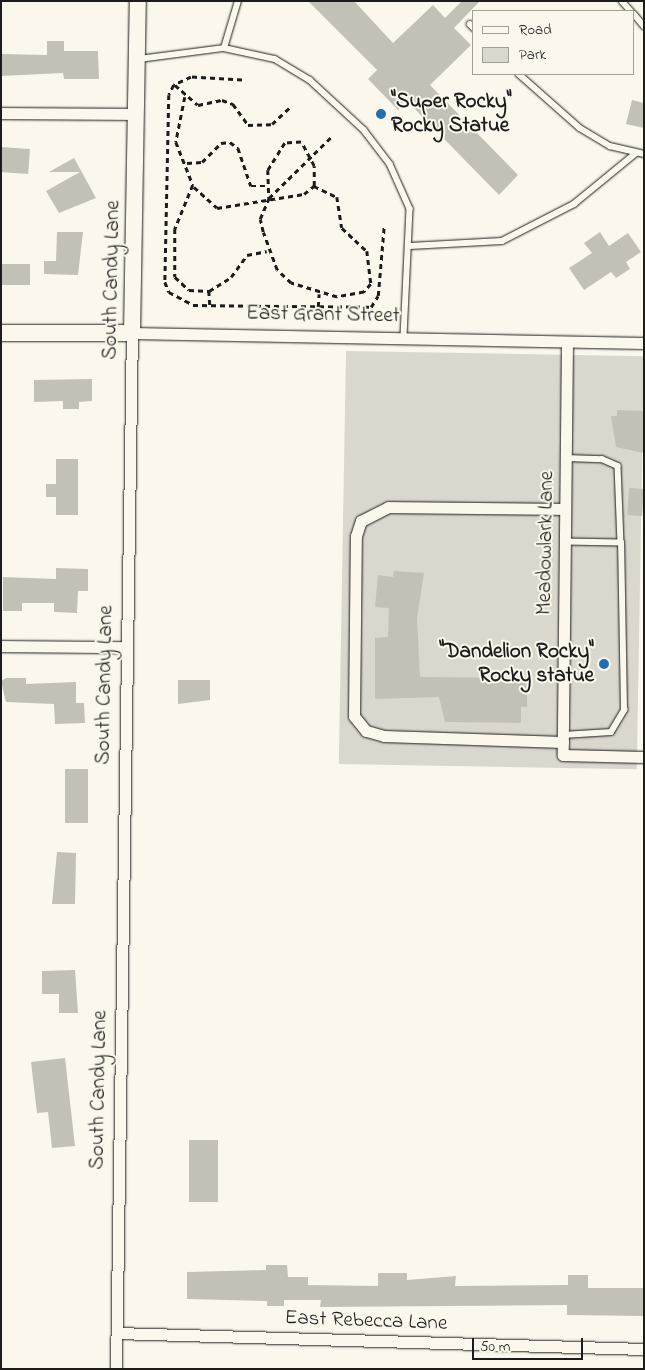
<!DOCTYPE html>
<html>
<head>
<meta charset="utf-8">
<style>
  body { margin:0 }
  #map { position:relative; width:645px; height:1370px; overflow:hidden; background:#fbf7ec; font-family:"Indie Flower",sans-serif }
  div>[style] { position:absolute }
  .green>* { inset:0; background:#dad7ce; transform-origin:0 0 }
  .building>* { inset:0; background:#c3c0b8; transform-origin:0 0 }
  .path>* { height:2.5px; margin-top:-1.25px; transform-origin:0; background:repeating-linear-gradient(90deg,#1c1c1c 0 5px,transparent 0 9px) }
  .roads { filter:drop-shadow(0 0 1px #1c1c1c) drop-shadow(0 0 1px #1c1c1c) }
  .lane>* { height:5.5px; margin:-2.75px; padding:0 2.75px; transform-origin:2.75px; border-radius:2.75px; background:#fbf7ec }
  .street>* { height:11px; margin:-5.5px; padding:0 5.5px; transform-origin:5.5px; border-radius:5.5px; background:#fbf7ec }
  .secondary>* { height:16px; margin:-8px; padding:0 8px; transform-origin:8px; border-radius:8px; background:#fbf7ec }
  .dots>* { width:14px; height:14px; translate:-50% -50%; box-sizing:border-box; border:2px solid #fbf7ec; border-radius:50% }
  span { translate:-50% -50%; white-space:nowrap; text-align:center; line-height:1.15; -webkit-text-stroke:4px #fbf7ec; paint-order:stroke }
  .poi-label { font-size:21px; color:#1c1c1c; font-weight:700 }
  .left { translate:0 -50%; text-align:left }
  .right { translate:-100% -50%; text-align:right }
  .street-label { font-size:21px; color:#1c1c1c }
  .frame { position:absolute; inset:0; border:2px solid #1c1c1c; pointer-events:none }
  .legend { position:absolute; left:472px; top:10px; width:162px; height:65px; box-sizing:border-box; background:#fbf7ec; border:1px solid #a29f99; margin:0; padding:6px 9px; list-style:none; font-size:15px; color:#1c1c1c }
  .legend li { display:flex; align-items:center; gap:10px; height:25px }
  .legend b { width:25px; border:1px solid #a29f99 }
  .scale { position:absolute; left:472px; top:1338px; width:111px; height:22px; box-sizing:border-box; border:2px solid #1c1c1c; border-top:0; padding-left:6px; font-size:15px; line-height:18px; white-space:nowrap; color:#1c1c1c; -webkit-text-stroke:4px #fbf7ec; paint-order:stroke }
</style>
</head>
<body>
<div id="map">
  <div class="green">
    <div style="left:346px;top:351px;width:298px;height:413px;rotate:1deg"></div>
  </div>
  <div class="building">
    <div style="clip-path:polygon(308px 1px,354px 1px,393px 43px,433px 5px,445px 18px,462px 1px,480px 1px,454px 28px,471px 45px,430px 85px,518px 175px,499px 195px,406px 100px,398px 110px,368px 79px,377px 70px)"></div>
    <div style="clip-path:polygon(47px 41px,64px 41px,64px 51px,98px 51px,99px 79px,64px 79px,63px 73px,1px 76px,1px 54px,47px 55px)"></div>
    <div style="clip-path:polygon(632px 100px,644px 103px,644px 128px,626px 124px)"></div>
    <div style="left:1px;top:147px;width:29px;height:25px;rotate:4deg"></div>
    <div style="clip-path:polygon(74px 158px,96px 198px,59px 213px,46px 191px,80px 172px,49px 172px)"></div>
    <div style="clip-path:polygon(57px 232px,83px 232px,78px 275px,44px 274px,44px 261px,56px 261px)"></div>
    <div style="clip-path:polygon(600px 232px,609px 246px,628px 233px,641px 252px,626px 262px,630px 269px,616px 278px,611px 272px,584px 290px,569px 268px,592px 253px,584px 243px)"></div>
    <div style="left:1px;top:264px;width:29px;height:21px"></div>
    <div style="clip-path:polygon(92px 379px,92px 401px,79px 402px,79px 409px,63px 409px,63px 401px,34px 402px,34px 380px)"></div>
    <div style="clip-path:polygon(617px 410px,644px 411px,644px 453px,616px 447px,611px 416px,617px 416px)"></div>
    <div style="clip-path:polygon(56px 459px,78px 459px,78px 515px,56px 515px,56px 497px,46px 497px,46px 484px,56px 484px)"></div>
    <div style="left:629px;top:488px;width:15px;height:27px;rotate:4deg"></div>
    <div style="clip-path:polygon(56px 568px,88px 569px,88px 591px,78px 591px,77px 613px,54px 612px,54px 603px,22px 603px,22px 611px,3px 611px,3px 577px,56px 579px)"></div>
    <div style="clip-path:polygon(394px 571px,424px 573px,417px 618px,420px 677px,527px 678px,527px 707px,521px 707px,521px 723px,445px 722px,439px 697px,375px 699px,375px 638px,388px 637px,389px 608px,375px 607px,378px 575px,393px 577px)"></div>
    <div style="clip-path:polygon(6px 678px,26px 678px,26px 684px,76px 682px,76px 703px,84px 703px,85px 723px,55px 724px,54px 704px,6px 702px,1px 681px)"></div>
    <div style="clip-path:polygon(178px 680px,210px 680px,210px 700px,178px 704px)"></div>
    <div style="left:65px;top:769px;width:23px;height:54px"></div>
    <div style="clip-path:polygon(57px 852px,76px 853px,75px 904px,52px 904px)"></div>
    <div style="clip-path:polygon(75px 970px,78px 1013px,59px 1013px,59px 994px,42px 994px,42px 971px)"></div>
    <div style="clip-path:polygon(65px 1058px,75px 1146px,52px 1148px,48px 1112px,37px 1113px,31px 1062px)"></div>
    <div style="left:189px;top:1140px;width:29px;height:62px"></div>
    <div style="clip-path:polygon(266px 1265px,287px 1265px,288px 1277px,308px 1277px,308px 1285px,378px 1286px,378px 1273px,407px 1273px,407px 1280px,456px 1276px,455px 1286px,568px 1285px,568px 1275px,588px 1275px,588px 1288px,644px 1288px,644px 1316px,567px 1315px,567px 1305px,320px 1307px,321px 1300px,284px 1300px,284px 1306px,267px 1306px,267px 1301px,187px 1299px,187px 1272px,266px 1270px)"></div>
  </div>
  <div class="path">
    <div style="left:242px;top:80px;width:51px;rotate:-176.6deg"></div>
    <div style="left:191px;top:77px;width:19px;rotate:155deg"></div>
    <div style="left:174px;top:85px;width:11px;rotate:117deg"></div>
    <div style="left:169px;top:95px;width:187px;rotate:91.2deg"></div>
    <div style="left:165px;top:282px;width:11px;rotate:68deg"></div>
    <div style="left:169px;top:292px;width:27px;rotate:28deg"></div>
    <div style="left:193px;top:305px;width:178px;rotate:0.6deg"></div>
    <div style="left:371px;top:307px;width:13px;rotate:-58deg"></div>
    <div style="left:378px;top:296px;width:70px;rotate:-85.1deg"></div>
    <div style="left:175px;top:85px;width:30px;rotate:41deg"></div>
    <div style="left:198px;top:105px;width:25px;rotate:-12deg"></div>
    <div style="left:222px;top:100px;width:12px;rotate:20deg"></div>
    <div style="left:233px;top:104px;width:26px;rotate:54deg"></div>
    <div style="left:248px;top:125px;width:24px;rotate:-2deg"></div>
    <div style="left:272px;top:124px;width:26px;rotate:-43deg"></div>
    <div style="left:185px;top:97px;width:46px;rotate:101.3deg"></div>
    <div style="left:176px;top:142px;width:46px;rotate:68.4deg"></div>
    <div style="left:193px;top:185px;width:48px;rotate:112.2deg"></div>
    <div style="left:175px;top:229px;width:48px;rotate:90deg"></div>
    <div style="left:175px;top:277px;width:19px;rotate:43deg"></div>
    <div style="left:189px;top:290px;width:20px;rotate:3deg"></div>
    <div style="left:209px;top:291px;width:26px;rotate:-32deg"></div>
    <div style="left:231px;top:277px;width:27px;rotate:-54deg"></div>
    <div style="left:247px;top:255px;width:20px;rotate:-11deg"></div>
    <div style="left:187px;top:163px;width:15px;rotate:-4deg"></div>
    <div style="left:202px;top:162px;width:27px;rotate:-45deg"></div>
    <div style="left:221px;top:143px;width:9px;rotate:-6deg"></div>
    <div style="left:230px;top:142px;width:10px;rotate:37deg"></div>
    <div style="left:238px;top:148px;width:40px;rotate:71.1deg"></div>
    <div style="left:251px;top:186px;width:17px"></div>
    <div style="left:314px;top:186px;width:25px;rotate:26deg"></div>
    <div style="left:337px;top:197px;width:31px;rotate:81deg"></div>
    <div style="left:342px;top:228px;width:34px;rotate:43deg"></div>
    <div style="left:367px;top:251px;width:33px;rotate:83deg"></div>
    <div style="left:371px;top:284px;width:11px;rotate:131deg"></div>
    <div style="left:364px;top:292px;width:27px;rotate:170deg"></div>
    <div style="left:337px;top:297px;width:48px;rotate:-163.1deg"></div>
    <div style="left:291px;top:283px;width:19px;rotate:-137deg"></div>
    <div style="left:277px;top:270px;width:40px;rotate:-110.2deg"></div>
    <div style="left:263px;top:232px;width:13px;rotate:-103deg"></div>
    <div style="left:260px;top:219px;width:23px;rotate:-67deg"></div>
    <div style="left:269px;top:198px;width:87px;rotate:-44.5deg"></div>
    <div style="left:194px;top:187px;width:31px;rotate:42deg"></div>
    <div style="left:217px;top:208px;width:88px;rotate:-9.1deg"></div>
    <div style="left:304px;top:194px;width:13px;rotate:-39deg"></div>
    <div style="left:314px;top:186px;width:20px;rotate:-90deg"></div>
    <div style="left:314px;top:166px;width:27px;rotate:-118deg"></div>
    <div style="left:301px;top:142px;width:16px;rotate:176deg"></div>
    <div style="left:285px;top:143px;width:32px;rotate:122deg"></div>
    <div style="left:268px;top:170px;width:28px;rotate:88deg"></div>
    <div style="left:209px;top:291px;width:14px;rotate:86deg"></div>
    <div style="left:318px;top:307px;width:13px;rotate:-86deg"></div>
  </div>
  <div class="roads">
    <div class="lane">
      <div style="left:622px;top:1px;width:13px;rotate:48deg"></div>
      <div style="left:634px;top:14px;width:16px;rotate:50deg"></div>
      <div style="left:470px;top:24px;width:6px;rotate:45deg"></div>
      <div style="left:224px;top:48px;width:49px;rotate:-73.4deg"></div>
      <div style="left:139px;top:59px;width:86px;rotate:-7.4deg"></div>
      <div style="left:224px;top:48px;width:52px;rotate:12.2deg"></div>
      <div style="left:275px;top:59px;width:41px;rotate:31deg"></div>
      <div style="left:310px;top:80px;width:74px;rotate:42.8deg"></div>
      <div style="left:364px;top:130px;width:43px;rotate:52.6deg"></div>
      <div style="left:390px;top:164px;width:49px;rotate:66deg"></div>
      <div style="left:410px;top:209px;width:129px;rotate:92.7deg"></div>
      <div style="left:519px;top:74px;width:81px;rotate:41.5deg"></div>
      <div style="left:580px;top:128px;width:35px;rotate:31deg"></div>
      <div style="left:610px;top:146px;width:35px;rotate:13deg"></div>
      <div style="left:410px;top:246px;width:92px;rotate:-3.1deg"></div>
      <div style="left:502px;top:241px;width:81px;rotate:-27.2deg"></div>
      <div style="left:574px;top:204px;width:80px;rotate:-39.4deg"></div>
      <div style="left:566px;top:458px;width:36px;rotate:2deg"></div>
      <div style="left:602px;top:459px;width:17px;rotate:24deg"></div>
      <div style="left:618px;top:466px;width:77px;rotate:87.8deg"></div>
      <div style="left:563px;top:735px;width:48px;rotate:-3.6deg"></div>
      <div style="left:611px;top:732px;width:26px;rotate:-59deg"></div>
      <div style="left:624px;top:710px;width:167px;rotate:-91deg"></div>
      <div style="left:621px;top:543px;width:56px;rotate:-179deg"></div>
    </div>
    <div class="street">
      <div style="left:1px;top:113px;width:135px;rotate:0.4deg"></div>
      <div style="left:567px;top:342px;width:413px;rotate:90.6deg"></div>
      <div style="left:563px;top:755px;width:81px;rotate:1.4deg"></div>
      <div style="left:1px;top:646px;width:125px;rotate:0.5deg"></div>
      <div style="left:563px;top:742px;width:179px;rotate:-178.1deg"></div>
      <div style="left:384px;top:736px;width:19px;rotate:-164deg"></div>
      <div style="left:366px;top:731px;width:19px;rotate:-129deg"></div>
      <div style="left:354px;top:716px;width:180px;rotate:-89.4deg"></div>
      <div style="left:356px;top:536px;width:16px;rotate:-72deg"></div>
      <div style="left:361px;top:521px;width:30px;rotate:-27deg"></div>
      <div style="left:388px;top:507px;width:177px;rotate:0.6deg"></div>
      <div style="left:117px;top:1333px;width:527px;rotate:1.74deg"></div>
      <div style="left:116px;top:1369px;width:1036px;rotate:-89.12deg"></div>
      <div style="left:132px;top:333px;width:512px;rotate:1.12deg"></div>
    </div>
    <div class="secondary">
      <div style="left:1px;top:333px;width:131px"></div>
      <div style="left:132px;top:333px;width:332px;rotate:-89deg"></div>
    </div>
  </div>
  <div class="dots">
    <div style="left:381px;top:114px;background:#1f6fb2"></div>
    <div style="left:604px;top:664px;background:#1f6fb2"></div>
  </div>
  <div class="poi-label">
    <span class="left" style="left:391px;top:114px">"Super Rocky"<br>Rocky Statue</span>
    <span class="right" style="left:594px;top:664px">"Dandelion Rocky"<br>Rocky statue</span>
  </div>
  <div class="street-label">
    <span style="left:112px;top:280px;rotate:-89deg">South Candy Lane</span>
    <span style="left:323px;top:315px;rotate:1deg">East Grant Street</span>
    <span style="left:546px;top:543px;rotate:-89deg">Meadowlark Lane</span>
    <span style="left:105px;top:685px;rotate:-89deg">South Candy Lane</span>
    <span style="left:99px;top:1090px;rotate:-89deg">South Candy Lane</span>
    <span style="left:366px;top:1321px;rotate:2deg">East Rebecca Lane</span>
  </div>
  <div class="frame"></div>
  <ul class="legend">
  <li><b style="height:6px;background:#fbf7ec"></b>Road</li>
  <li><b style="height:14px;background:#dad7ce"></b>Park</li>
  </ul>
  <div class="scale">50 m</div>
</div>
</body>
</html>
